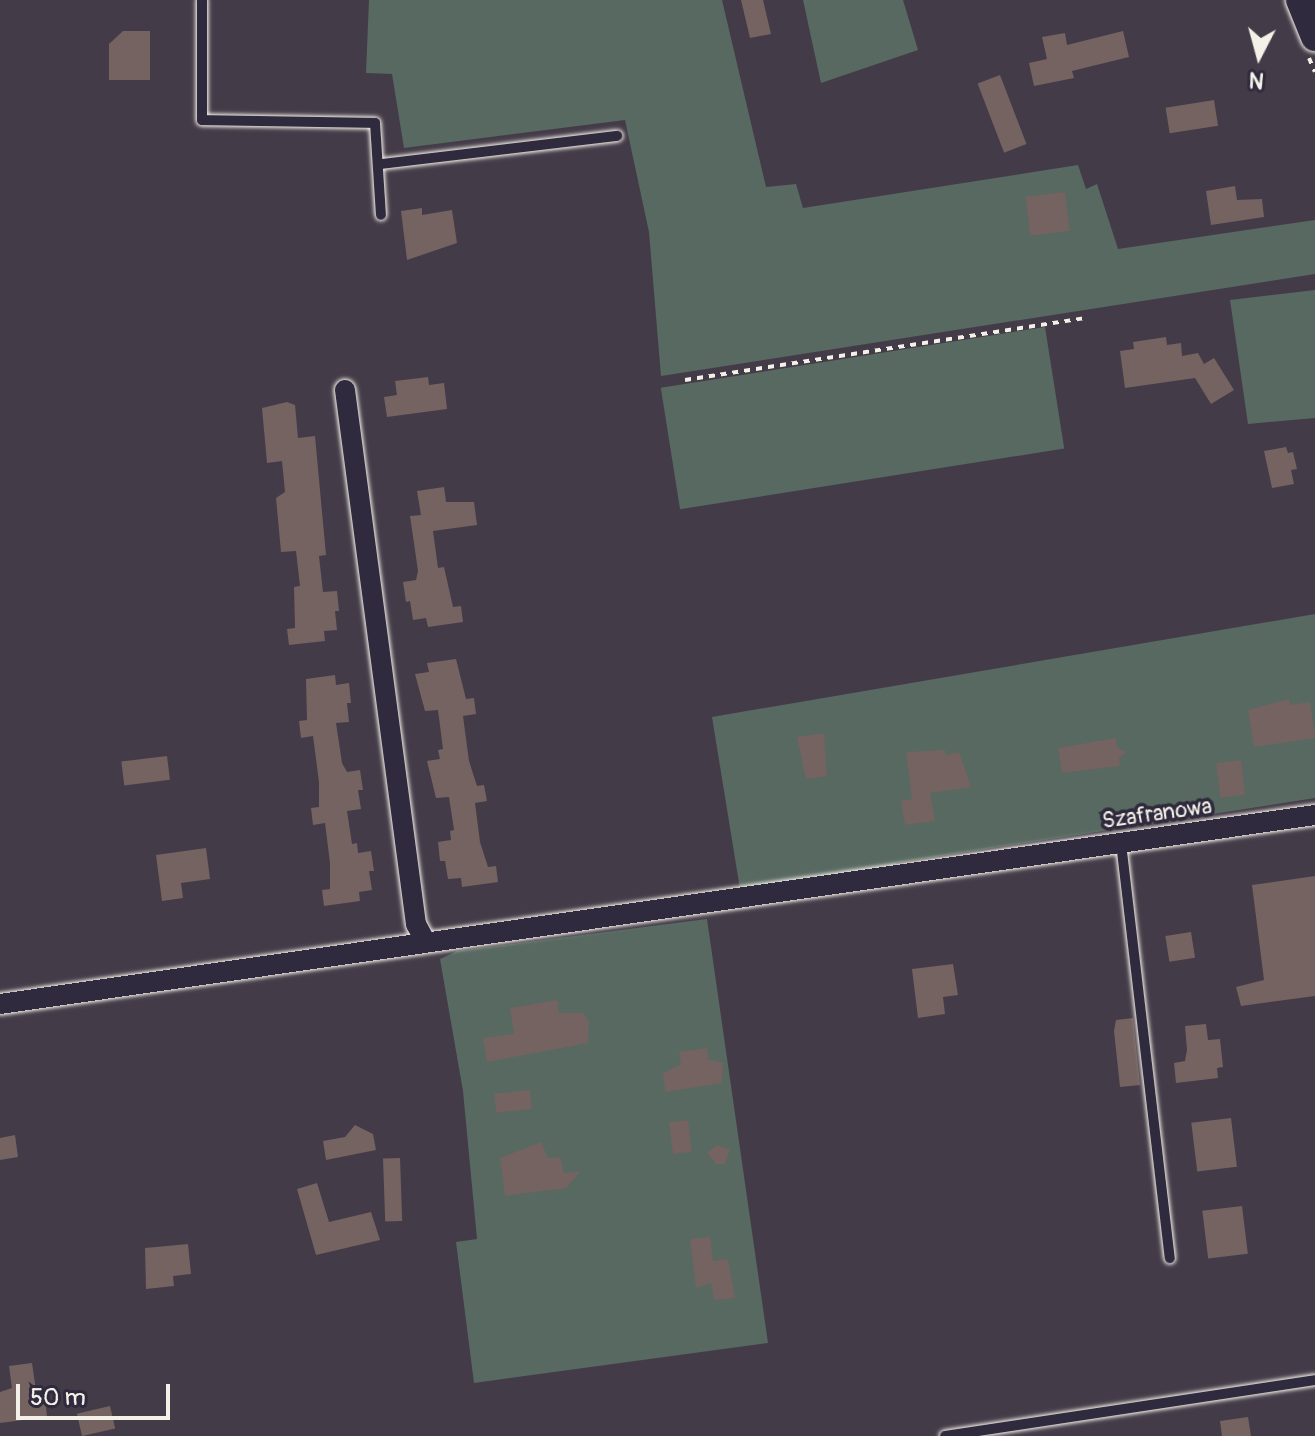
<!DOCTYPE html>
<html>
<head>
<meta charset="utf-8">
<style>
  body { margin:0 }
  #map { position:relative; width:1315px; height:1436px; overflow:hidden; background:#443b48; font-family:Pangolin,sans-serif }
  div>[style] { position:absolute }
  .green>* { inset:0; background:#576961; transform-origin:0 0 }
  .building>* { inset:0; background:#746361; transform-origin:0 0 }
  .path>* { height:4px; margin-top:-2px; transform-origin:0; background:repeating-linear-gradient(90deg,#f4f1e8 0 6px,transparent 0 12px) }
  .roads { filter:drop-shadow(0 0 2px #f4f1e8) drop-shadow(0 0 2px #f4f1e8) }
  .lane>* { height:10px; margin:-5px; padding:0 5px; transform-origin:5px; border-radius:5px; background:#2f2a3d }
  .street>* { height:20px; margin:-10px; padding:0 10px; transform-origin:10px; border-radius:10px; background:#2f2a3d }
  .secondary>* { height:28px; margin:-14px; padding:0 14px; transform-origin:14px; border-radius:14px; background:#2f2a3d }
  span { translate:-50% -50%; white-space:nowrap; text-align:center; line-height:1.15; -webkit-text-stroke:7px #2f2a3d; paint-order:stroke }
  .street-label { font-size:22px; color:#f4f1e8 }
  .north { position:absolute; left:1219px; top:16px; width:80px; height:80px; -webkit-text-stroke:6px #2f2a3d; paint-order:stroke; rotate:186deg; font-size:22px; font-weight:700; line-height:32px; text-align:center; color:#f4f1e8 }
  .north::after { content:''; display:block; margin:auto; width:28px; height:36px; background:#f4f1e8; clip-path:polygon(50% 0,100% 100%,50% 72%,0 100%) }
  .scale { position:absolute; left:16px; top:1384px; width:154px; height:36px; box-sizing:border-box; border:4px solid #f4f1e8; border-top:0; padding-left:10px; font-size:24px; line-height:28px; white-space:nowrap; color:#f4f1e8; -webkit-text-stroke:6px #2f2a3d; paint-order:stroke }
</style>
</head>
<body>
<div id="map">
  <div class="green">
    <div style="clip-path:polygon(369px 0,722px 0,766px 187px,796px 184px,803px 208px,1078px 165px,1086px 189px,1097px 184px,1118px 249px,1315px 220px,1315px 274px,661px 376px,649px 232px,625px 120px,404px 148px,392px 74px,366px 73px)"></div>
    <div style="clip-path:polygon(803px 0,903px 0,918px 50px,821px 83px)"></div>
    <div style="clip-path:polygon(1315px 290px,1315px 418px,1248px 424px,1230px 300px)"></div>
    <div style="left:1045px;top:327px;width:123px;height:389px;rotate:81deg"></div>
    <div style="clip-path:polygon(1315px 614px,1315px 798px,896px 863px,896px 869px,740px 889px,712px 717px)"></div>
    <div style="clip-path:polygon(707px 919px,768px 1343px,474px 1383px,456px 1242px,477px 1239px,463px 1091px,440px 959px,457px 951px)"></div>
  </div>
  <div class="building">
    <div style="clip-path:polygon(741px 0,763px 0,771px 34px,750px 38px)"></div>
    <div style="clip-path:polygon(123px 31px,150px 31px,150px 80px,109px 80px,109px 44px)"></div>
    <div style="clip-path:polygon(1123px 31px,1129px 57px,1072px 71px,1074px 78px,1034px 86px,1029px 63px,1047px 59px,1042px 37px,1065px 33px,1067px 45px)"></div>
    <div style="left:1000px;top:75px;width:74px;height:24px;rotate:69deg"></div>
    <div style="left:1214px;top:100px;width:26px;height:49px;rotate:81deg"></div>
    <div style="clip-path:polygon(1235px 186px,1237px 200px,1262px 199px,1264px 217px,1211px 225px,1206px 191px)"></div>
    <div style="left:1065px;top:192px;width:39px;height:40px;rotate:83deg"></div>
    <div style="clip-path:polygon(422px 208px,422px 215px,452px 210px,457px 243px,407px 260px,401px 211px)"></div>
    <div style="clip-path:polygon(1166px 337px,1167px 345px,1181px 343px,1182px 356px,1198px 353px,1204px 364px,1214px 358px,1234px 390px,1211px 404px,1195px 378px,1125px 388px,1120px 351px,1134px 349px,1133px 342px)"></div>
    <div style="clip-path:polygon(428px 377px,429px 385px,444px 383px,447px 409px,387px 417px,384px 397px,397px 395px,395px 381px)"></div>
    <div style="clip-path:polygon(287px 402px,295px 405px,298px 438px,315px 436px,326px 555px,319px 556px,323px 592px,337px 591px,339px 611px,335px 611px,337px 630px,324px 631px,325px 641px,289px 645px,287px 629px,295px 628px,294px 587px,300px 586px,296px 551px,281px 552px,276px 498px,285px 492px,282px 461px,267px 463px,262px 408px)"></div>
    <div style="clip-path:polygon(1286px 447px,1288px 453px,1293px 452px,1297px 469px,1291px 470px,1294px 484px,1272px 488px,1264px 451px)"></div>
    <div style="clip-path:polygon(444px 487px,446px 502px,474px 502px,477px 525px,433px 531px,438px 568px,444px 567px,453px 607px,461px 606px,463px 622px,428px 627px,426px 618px,413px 620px,410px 601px,406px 602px,403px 582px,416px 580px,418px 571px,410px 516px,421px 515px,417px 491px)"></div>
    <div style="clip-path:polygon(456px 659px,466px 699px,474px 698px,476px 714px,463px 716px,469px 761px,477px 786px,484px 785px,487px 801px,475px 803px,480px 842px,488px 867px,496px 866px,498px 882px,462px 887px,461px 878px,448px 879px,445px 861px,440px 861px,438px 842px,451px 840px,450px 831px,454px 830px,449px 797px,436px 798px,427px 761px,440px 759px,438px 750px,443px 749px,438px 710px,425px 711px,415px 674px,429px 672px,427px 663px)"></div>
    <div style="clip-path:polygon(335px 675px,336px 685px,349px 683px,351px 703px,347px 703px,349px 722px,336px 723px,342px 763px,347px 772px,360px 770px,363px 790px,358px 790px,361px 809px,347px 811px,352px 844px,357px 843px,358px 853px,371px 851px,374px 871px,369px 871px,372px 890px,359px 892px,360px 901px,324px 906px,322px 890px,330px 889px,330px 863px,325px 823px,313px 825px,311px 808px,319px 807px,319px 782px,313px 736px,301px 738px,299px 721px,307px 720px,306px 679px)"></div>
    <div style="clip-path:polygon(1289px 699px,1290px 705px,1310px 702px,1315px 738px,1254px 747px,1248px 710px)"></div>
    <div style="clip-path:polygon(824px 733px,827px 776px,806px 779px,797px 737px)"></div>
    <div style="clip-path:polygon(1116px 738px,1117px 747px,1126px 752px,1119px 758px,1120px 766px,1062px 773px,1058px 748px)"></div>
    <div style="clip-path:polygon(945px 750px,946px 755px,959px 752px,971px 787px,930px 793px,935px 821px,905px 825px,901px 801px,912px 799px,906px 752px)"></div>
    <div style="left:167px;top:756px;width:24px;height:46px;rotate:83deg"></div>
    <div style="left:1241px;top:760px;width:35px;height:25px;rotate:83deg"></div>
    <div style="clip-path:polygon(206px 848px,210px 879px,181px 883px,183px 898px,162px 901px,156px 855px)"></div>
    <div style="clip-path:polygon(1315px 876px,1315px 996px,1241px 1006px,1236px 987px,1264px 980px,1252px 885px)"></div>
    <div style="left:1191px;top:932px;width:26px;height:26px;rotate:81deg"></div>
    <div style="clip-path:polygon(953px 964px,958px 995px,943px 997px,945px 1014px,918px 1018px,912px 969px)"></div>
    <div style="clip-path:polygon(557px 1000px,559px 1013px,583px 1013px,589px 1021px,588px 1043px,487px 1062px,483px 1038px,514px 1034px,510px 1008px)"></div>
    <div style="clip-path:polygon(1133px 1018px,1140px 1085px,1120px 1087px,1114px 1031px,1116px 1020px)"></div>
    <div style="clip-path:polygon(1206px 1024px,1208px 1040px,1220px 1039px,1223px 1067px,1217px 1068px,1218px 1078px,1176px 1083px,1174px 1063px,1185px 1061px,1187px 1050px,1185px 1026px)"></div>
    <div style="clip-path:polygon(707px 1048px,708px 1059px,723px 1063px,722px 1083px,665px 1092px,663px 1073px,681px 1064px,679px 1052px)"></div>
    <div style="left:530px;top:1090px;width:19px;height:36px;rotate:84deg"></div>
    <div style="left:1231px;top:1118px;width:49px;height:40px;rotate:83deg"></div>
    <div style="left:688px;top:1120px;width:32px;height:19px;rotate:83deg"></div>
    <div style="clip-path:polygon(355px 1125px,373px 1134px,376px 1150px,326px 1160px,323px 1141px,345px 1137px)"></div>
    <div style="clip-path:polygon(15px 1135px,18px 1157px,0 1160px,0 1138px)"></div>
    <div style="clip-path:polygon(541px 1142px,548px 1158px,560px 1157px,564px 1173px,581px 1171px,566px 1188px,505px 1196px,500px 1158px)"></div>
    <div style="clip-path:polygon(717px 1145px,730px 1150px,725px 1164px,716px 1164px,707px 1153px)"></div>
    <div style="left:400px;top:1158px;width:63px;height:17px;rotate:88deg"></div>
    <div style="clip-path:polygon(317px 1183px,329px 1222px,371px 1212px,380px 1240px,316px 1255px,297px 1189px)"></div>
    <div style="left:1242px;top:1206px;width:48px;height:40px;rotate:83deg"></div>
    <div style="clip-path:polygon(710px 1237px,713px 1261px,728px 1259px,735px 1298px,714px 1300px,711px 1283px,696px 1288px,690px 1239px)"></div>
    <div style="clip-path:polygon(188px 1244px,191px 1274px,173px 1276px,174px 1286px,146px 1289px,145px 1248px)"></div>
    <div style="clip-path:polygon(32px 1363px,37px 1397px,45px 1395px,47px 1417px,0 1423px,0 1392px,12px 1388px,9px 1366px)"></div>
    <div style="left:110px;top:1406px;width:23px;height:34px;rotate:77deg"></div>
    <div style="clip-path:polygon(1248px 1417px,1251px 1436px,1222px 1436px,1220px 1421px)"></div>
  </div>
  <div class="path">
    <div style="left:1309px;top:58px;width:15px;rotate:67deg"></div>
    <div style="left:685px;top:380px;width:406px;rotate:-8.8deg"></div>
  </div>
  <div class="roads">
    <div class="lane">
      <div style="left:202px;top:0;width:120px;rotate:90deg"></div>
      <div style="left:202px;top:120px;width:173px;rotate:1deg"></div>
      <div style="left:375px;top:123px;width:92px;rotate:86.3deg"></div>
      <div style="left:381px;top:164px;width:238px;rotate:-6.8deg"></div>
      <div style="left:1121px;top:843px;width:418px;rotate:83.3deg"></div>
      <div style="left:945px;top:1436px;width:374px;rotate:-8.6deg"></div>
    </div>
    <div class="street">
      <div style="left:345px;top:390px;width:539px;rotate:82.43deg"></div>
      <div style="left:416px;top:924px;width:21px;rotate:62deg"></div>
      <div style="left:0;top:1004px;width:1329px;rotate:-8.18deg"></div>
    </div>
    <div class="secondary">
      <div style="left:1300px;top:0;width:40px;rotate:68deg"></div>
    </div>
  </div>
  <div class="street-label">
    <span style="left:1157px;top:814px;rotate:-8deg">Szafranowa</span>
  </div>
  <div class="north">N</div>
  <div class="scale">50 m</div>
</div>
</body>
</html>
